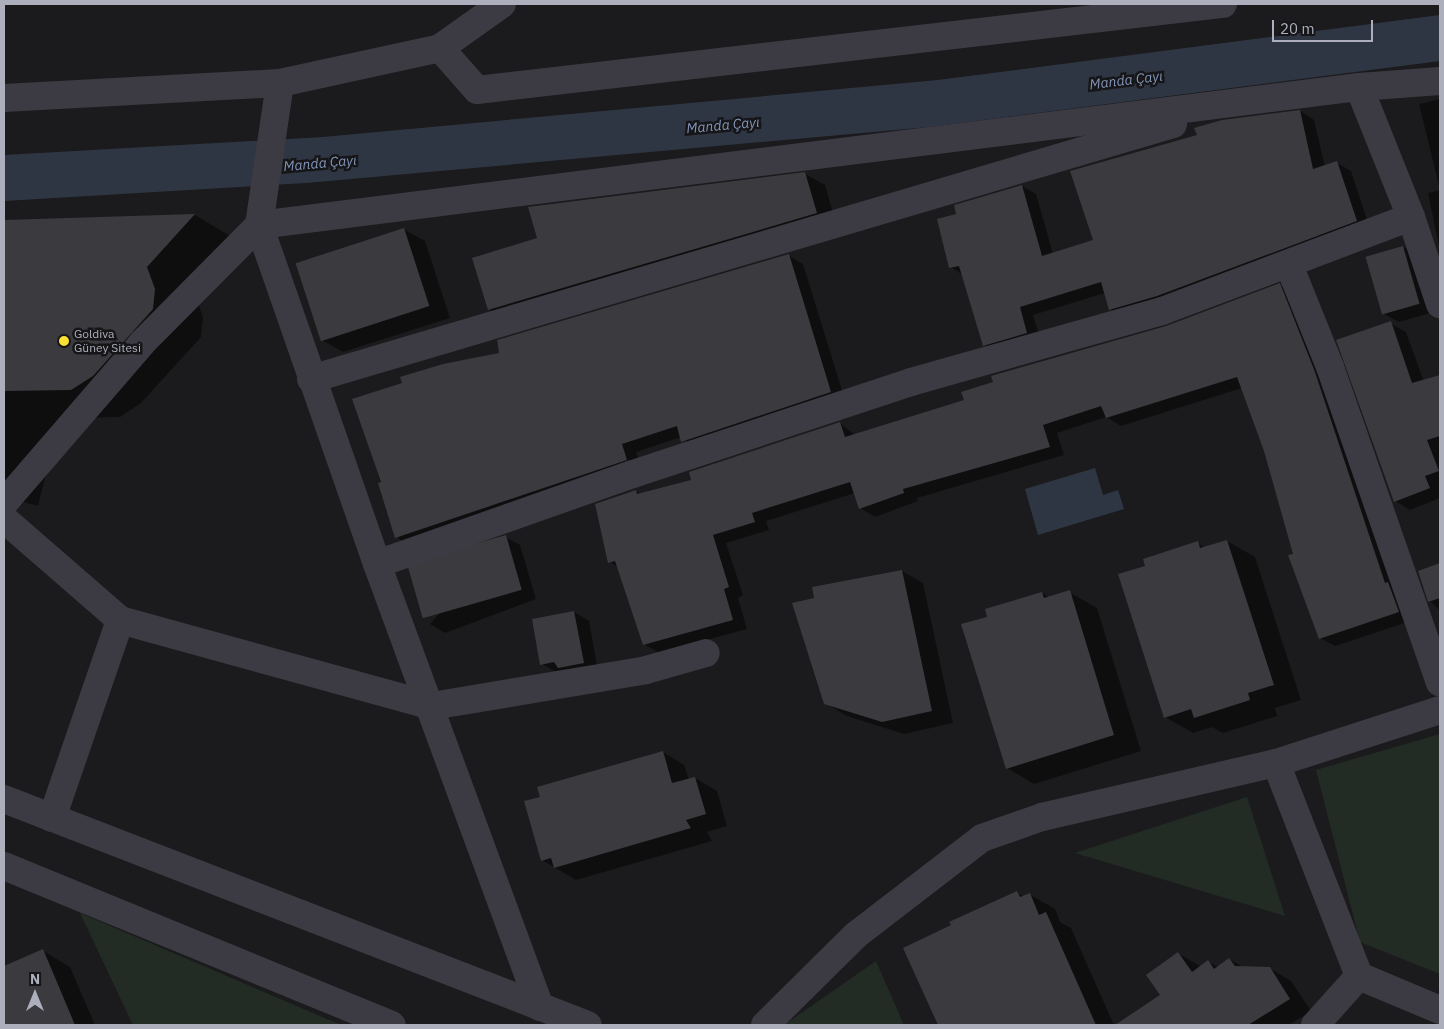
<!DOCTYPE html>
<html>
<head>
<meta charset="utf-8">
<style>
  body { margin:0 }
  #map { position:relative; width:1444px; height:1029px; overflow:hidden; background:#1b1b1d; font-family:"IBM Plex Sans",sans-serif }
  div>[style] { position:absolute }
  .green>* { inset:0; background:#222c25 }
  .water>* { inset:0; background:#2f3643 }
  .shadow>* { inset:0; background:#0007 }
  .building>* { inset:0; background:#3b3b3f; transform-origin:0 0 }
  .minor>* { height:28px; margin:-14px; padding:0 14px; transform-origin:14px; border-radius:14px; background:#3c3b43 }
  .dots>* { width:14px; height:14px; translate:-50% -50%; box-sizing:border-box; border:2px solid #161618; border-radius:50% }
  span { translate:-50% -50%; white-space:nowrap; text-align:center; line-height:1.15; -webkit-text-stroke:5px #161618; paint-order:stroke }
  .poi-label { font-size:12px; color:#adafbd }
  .left { translate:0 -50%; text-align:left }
  .water-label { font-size:14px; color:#8395b9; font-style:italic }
  .frame { position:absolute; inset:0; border:5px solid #adafbd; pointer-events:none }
  .north { position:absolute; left:10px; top:969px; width:50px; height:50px; -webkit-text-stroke:4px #161618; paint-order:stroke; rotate:0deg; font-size:14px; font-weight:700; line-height:20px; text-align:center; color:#adafbd }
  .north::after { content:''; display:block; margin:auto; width:18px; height:22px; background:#adafbd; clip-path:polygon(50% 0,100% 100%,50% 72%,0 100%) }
  .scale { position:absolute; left:1272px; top:20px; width:101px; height:22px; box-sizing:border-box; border:2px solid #adafbd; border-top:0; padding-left:6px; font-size:15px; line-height:18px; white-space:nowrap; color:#adafbd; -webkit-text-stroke:4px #161618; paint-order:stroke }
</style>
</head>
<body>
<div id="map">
  <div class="green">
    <div style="clip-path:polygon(1440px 734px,1440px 974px,1360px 942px,1316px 770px)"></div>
    <div style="clip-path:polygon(1247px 797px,1285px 916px,1075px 853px)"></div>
    <div style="clip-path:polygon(80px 913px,341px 1025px,133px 1025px)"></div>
    <div style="clip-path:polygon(876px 961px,904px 1025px,784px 1025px)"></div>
  </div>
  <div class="water">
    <div style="clip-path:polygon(1440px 15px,1440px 61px,929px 127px,306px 183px,4px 201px,4px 155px,323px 137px,938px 80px)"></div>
    <div style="clip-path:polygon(1095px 468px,1103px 495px,1118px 490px,1124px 509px,1038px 535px,1025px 489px)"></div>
  </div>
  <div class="shadow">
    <div style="clip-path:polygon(1440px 99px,1440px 251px,1428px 193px,1440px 190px,1419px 104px)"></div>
    <div style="clip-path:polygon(1300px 111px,1314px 120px,1325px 167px,1337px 163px,1351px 171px,1370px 229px,1124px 317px,1110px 309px,1105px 293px,1033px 315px,1041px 341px,998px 353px,984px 345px,963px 275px,951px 267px,958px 215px,1022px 186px,1036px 194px,1053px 254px,1094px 241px)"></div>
    <div style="clip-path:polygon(805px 174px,825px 185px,836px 224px,509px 321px,489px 309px)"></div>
    <div style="clip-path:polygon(195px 215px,242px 243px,195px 295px,203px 317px,201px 337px,141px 403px,120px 417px,60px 418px,38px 506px,4px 497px,4px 222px)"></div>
    <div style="clip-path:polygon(403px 229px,425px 241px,450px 318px,343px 352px,322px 340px)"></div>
    <div style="clip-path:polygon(1404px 247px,1419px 256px,1437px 311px,1399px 322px,1384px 314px,1367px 258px)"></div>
    <div style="clip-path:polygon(788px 255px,803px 264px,845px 400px,697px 449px,681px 437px,636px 452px,641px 468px,413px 548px,399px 539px,354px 400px,500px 354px,497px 342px)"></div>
    <div style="clip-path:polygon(1279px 285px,1294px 293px,1413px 620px,1335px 646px,1320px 638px,1265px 451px,1242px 388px,1121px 426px,1106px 417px,1057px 433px,1064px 455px,917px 498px,918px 501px,875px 517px,860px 508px,855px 493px,766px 521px,769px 530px,726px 543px,743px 595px,738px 598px,747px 629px,659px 653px,644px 644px,619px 567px,610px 562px,636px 491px,641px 494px,693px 481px,840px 423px,855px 435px,965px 401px)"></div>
    <div style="clip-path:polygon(1390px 323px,1406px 332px,1424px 382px,1440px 376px,1440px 498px,1410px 510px,1395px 501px)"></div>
    <div style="clip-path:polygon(505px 537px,520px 545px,536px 599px,445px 633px,430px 624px)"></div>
    <div style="clip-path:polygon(1227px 541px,1255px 557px,1301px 700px,1275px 708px,1277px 716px,1223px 733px,1212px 727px,1193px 733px,1165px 717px,1147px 566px,1197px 543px,1206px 548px)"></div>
    <div style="clip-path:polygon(1440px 564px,1440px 611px,1430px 601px,1419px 572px)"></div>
    <div style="clip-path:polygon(902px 571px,923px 583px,953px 723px,904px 734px,847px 716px,825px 703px,816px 599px)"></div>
    <div style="clip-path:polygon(1069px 592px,1097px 608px,1141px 751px,1034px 784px,1007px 768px,988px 618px,1042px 593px,1050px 598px)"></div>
    <div style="clip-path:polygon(574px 612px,589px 621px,598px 671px,556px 672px,542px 664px)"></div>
    <div style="clip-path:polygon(663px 752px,684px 765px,689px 780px,695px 778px,717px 791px,727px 826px,707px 832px,712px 841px,576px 880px,542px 860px,541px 798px)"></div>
    <div style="clip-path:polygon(1017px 893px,1024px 897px,1029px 894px,1055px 909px,1060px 922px,1071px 928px,1114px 1025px,940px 1025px,905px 948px)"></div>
    <div style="clip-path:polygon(43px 951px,70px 967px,95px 1025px,4px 1025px,4px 967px)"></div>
    <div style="clip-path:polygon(1179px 954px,1200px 966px,1208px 962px,1218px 967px,1229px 959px,1243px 967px,1269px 968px,1291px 981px,1311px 1011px,1289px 1025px,1138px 1025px,1142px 1009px,1162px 996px)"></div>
  </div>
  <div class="building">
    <div style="clip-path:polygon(1300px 110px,1313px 169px,1337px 161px,1357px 221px,1157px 296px,1109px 310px,1101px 282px,1020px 307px,1027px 333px,983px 346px,959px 266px,949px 268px,937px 219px,956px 214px,954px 205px,1022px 185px,1042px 256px,1093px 240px,1070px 171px,1197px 135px,1194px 128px,1222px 120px)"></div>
    <div style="clip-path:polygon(805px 172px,817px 213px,488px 310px,472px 258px,537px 238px,528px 207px)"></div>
    <div style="clip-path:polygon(195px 214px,147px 267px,155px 289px,153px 309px,93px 376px,71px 390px,4px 391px,4px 220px)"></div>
    <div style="left:404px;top:228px;width:82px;height:114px;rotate:72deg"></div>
    <div style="left:1403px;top:246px;width:60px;height:39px;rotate:74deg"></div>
    <div style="clip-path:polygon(789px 254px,831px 392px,681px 442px,677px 426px,622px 444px,627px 460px,395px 538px,378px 483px,381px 482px,352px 399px,402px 383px,400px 377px,443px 364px,499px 353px,497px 340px)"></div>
    <div style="clip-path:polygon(1280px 283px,1315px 372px,1385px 583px,1388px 582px,1399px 612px,1319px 639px,1288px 555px,1293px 554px,1264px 451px,1237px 377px,1106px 418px,1101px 406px,1043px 425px,1050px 447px,903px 489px,904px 493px,859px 509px,850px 482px,752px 513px,755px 522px,713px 535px,729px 587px,724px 589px,733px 620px,643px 645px,615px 561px,608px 563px,595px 504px,636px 490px,637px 494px,691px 480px,689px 472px,840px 422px,845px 437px,964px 400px,961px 392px,993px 382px,991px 376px,1166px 326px)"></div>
    <div style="clip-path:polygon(1391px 321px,1412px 383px,1440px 375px,1440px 436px,1427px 440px,1439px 471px,1425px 476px,1430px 488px,1394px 502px,1336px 340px)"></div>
    <div style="left:506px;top:535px;width:57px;height:103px;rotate:74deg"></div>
    <div style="clip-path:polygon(1227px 540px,1274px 685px,1248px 693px,1250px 700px,1194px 718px,1191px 709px,1164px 718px,1118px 574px,1145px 566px,1143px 559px,1198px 541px,1200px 548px)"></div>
    <div style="clip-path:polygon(1440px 563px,1440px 598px,1428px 602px,1418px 571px)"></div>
    <div style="clip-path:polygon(902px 570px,932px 711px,882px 722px,824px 704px,792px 603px,814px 598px,812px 587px)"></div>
    <div style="clip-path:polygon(1070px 590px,1114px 735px,1006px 769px,961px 624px,987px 617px,985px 609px,1042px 592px,1044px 598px)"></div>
    <div style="clip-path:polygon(574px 611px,584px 663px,558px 668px,554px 662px,540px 665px,532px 619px)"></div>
    <div style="clip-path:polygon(663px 751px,672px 783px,695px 777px,706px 814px,686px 820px,691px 828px,554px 868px,551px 858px,541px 861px,524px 801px,540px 797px,537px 787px)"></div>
    <div style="clip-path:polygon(1017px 891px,1020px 897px,1030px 893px,1039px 915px,1046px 912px,1096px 1025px,938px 1025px,903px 948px,951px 925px,949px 922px)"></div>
    <div style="clip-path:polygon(43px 949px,75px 1025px,4px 1025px,4px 966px)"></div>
    <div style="clip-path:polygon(1178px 952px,1192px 972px,1208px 960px,1214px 969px,1229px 958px,1235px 966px,1270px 967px,1290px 999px,1248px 1025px,1115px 1025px,1160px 995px,1146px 975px)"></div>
  </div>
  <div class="minor">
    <div style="left:440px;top:48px;width:56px;rotate:48.6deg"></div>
    <div style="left:477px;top:90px;width:751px;rotate:-6.58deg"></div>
    <div style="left:280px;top:83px;width:144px;rotate:98.4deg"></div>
    <div style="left:259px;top:225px;width:359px;rotate:70.8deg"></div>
    <div style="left:377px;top:564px;width:472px;rotate:69.8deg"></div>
    <div style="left:1359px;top:87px;width:140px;rotate:68.2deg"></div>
    <div style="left:1411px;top:217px;width:92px;rotate:71.6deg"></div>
    <div style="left:4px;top:98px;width:276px;rotate:-3.1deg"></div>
    <div style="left:280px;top:83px;width:164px;rotate:-12.3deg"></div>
    <div style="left:440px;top:48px;width:76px;rotate:-35.4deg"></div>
    <div style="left:1289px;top:265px;width:110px;rotate:68.1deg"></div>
    <div style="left:1330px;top:367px;width:334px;rotate:70.8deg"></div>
    <div style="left:311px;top:379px;width:899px;rotate:-16.48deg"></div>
    <div style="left:4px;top:503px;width:211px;rotate:-49.2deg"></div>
    <div style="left:142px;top:343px;width:166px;rotate:-45.2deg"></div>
    <div style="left:259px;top:225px;width:1109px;rotate:-7.15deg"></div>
    <div style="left:1359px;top:87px;width:81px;rotate:-4.2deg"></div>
    <div style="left:4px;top:519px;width:154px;rotate:41deg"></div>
    <div style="left:120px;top:620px;width:324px;rotate:15.4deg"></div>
    <div style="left:432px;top:706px;width:217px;rotate:-9.5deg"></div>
    <div style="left:646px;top:670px;width:62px;rotate:-15.8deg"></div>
    <div style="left:377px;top:564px;width:271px;rotate:-19.4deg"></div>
    <div style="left:633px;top:474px;width:293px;rotate:-18.3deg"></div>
    <div style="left:911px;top:382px;width:261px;rotate:-15.8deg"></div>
    <div style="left:1162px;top:311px;width:266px;rotate:-20.7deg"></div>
    <div style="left:1276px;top:763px;width:229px;rotate:68.7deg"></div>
    <div style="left:1359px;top:976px;width:66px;rotate:131.9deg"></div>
    <div style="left:4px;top:799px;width:626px;rotate:21.16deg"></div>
    <div style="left:52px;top:818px;width:209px;rotate:-71deg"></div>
    <div style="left:4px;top:866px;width:419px;rotate:22.3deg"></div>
    <div style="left:1359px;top:976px;width:88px;rotate:22.8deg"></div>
    <div style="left:765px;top:1025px;width:128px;rotate:-44.7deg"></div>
    <div style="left:856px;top:935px;width:159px;rotate:-37.6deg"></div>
    <div style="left:982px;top:838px;width:64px;rotate:-19.3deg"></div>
    <div style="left:1042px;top:817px;width:240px;rotate:-13deg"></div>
    <div style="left:1276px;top:763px;width:172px;rotate:-17.9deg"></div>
  </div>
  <div class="dots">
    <div style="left:64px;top:341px;background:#fce034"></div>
  </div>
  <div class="poi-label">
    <span class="left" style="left:74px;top:341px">Goldiva<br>Güney Sitesi</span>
  </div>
  <div class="water-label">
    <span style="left:1126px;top:80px;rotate:-7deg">Manda Çayı</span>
    <span style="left:723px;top:125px;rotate:-5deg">Manda Çayı</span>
    <span style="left:320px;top:163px;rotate:-5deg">Manda Çayı</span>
  </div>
  <div class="frame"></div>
  <div class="north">N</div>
  <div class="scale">20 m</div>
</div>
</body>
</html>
